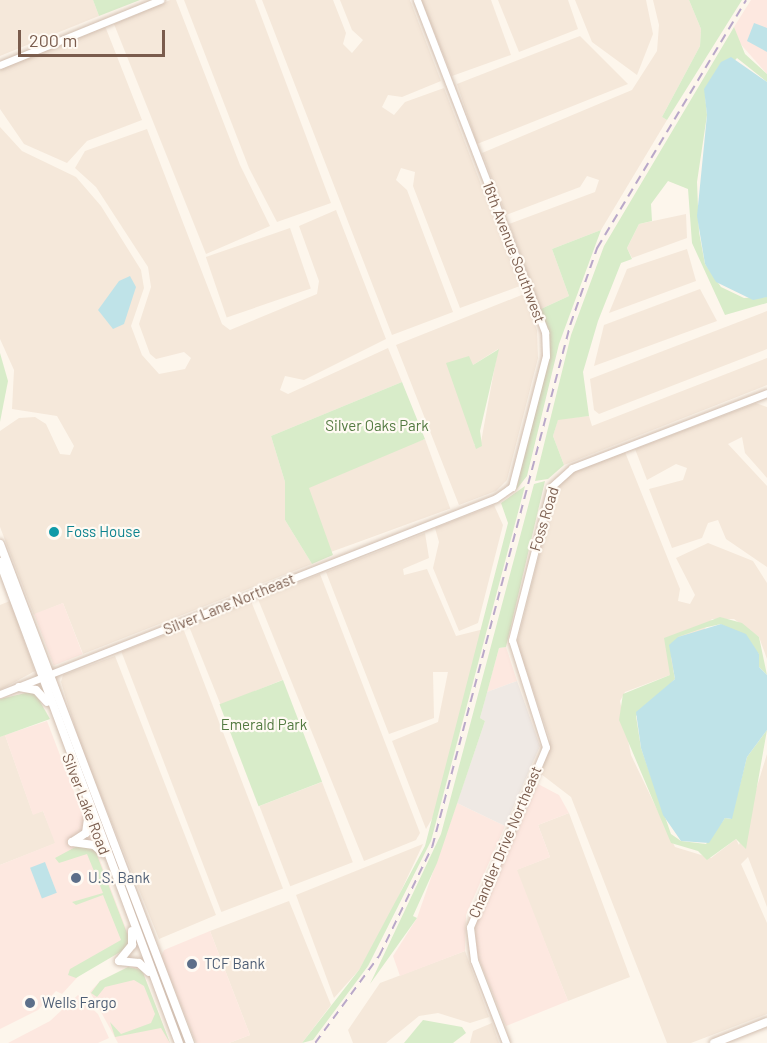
<!DOCTYPE html>
<html>
<head>
<meta charset="utf-8">
<style>
  body { margin:0 }
  #map { position:relative; width:767px; height:1043px; overflow:hidden; background:#fdf6ec; font-family:Barlow,sans-serif }
  div>[style] { position:absolute }
  .residential>* { inset:0; background:#f5e8da; transform-origin:0 0 }
  .commercial>* { inset:0; background:#fde8e0; transform-origin:0 0 }
  .industrial>* { inset:0; background:#efe9e4 }
  .green>* { inset:0; background:#d8ecc9; transform-origin:0 0 }
  .water>* { inset:0; background:#bfe3e8; transform-origin:0 0 }
  .roads { filter:drop-shadow(0 0 2px #d1beb0) drop-shadow(0 0 2px #d1beb0) }
  .tertiary>* { height:7px; margin:-3.5px; padding:0 3.5px; transform-origin:3.5px; border-radius:3.5px; background:#fff }
  .secondary>* { height:8px; margin:-4px; padding:0 4px; transform-origin:4px; border-radius:4px; background:#fff }
  .rail>* { height:1.5px; margin-top:-0.75px; transform-origin:0; background:repeating-linear-gradient(90deg,#b9a8c9 0 9px,transparent 0 15px) }
  .dots>* { width:16px; height:16px; translate:-50% -50%; box-sizing:border-box; border:3px solid #fffaf3; border-radius:50% }
  span { translate:-50% -50%; white-space:nowrap; text-align:center; line-height:1.15; -webkit-text-stroke:4.5px #fffaf3; paint-order:stroke }
  .street-label { font-size:15px; color:#7a5c4d }
  .park-label { font-size:15px; color:#537a41 }
  .culture-label { font-size:15px; color:#0d838f }
  .left { translate:0 -50%; text-align:left }
  .service-label { font-size:15px; color:#4e5e75 }
  .scale { position:absolute; left:18px; top:30px; width:147px; height:27px; box-sizing:border-box; border:3px solid #7a5c4d; border-top:0; padding-left:8px; font-size:18px; line-height:21px; white-space:nowrap; color:#7a5c4d; -webkit-text-stroke:4px #fffaf3; paint-order:stroke }
</style>
</head>
<body>
<div id="map">
  <div class="residential">
    <div style="clip-path:polygon(0 0,93px 0,99px 16px,0 56px)"></div>
    <div style="clip-path:polygon(170px 0,176px 0,240px 165px,270px 226px,206px 254px,114px 24px)"></div>
    <div style="clip-path:polygon(184px 0,255px 0,331px 203px,277px 222px,249px 168px)"></div>
    <div style="clip-path:polygon(262px 0,333px 0,346px 33px,343px 44px,352px 53px,363px 40px,352px 30px,340px 0,410px 0,441px 81px,402px 97px,388px 95px,382px 107px,394px 115px,405px 102px,444px 88px,520px 286px,460px 308px,413px 186px,415px 172px,401px 168px,396px 180px,407px 190px,453px 312px,392px 335px)"></div>
    <div style="clip-path:polygon(421px 0,491px 0,511px 55px,452px 76px)"></div>
    <div style="clip-path:polygon(498px 0,568px 0,578px 29px,519px 52px)"></div>
    <div style="clip-path:polygon(575px 0,646px 0,653px 34px,637px 75px,592px 42px)"></div>
    <div style="clip-path:polygon(653px 0,689px 0,701px 29px,700px 46px,662px 117px,667px 120px,601px 230px,552px 249px,569px 296px,541px 309px,509px 224px,595px 192px,599px 180px,587px 176px,580px 187px,506px 215px,482px 153px,632px 90px,657px 51px,659px 25px)"></div>
    <div style="clip-path:polygon(105px 26px,142px 120px,87px 141px,67px 163px,24px 144px,0 109px,0 68px)"></div>
    <div style="clip-path:polygon(580px 36px,628px 84px,477px 144px,457px 84px)"></div>
    <div style="clip-path:polygon(0 127px,22px 151px,76px 177px,101px 206px,141px 270px,144px 288px,131px 326px,142px 355px,159px 374px,185px 369px,191px 358px,184px 352px,156px 359px,150px 354px,139px 324px,151px 287px,148px 267px,96px 187px,75px 168px,85px 151px,147px 129px,222px 324px,230px 330px,317px 294px,319px 281px,299px 226px,336px 210px,386px 339px,304px 380px,285px 376px,280px 390px,288px 394px,388px 348px,402px 382px,271px 436px,285px 482px,285px 520px,312px 564px,83px 654px,63px 603px,34px 615px,0 527px,0 431px,19px 418px,35px 417px,46px 424px,60px 454px,70px 455px,74px 446px,57px 416px,12px 409px,14px 370px,0 339px)"></div>
    <div style="clip-path:polygon(686px 214px,687px 238px,632px 258px,627px 248px,639px 224px)"></div>
    <div style="left:290px;top:228px;width:64px;height:89px;rotate:71deg"></div>
    <div style="clip-path:polygon(687px 249px,696px 281px,609px 313px,627px 269px)"></div>
    <div style="clip-path:polygon(700px 289px,717px 321px,594px 366px,604px 325px)"></div>
    <div style="clip-path:polygon(evenodd,524px 294px,537px 330px,538px 358px,507px 480px,496px 491px,459px 505px,396px 345px,524px 294px,498px 349px,481px 442px,474px 445px,473px 365px,498px 349px)"></div>
    <div style="clip-path:polygon(767px 311px,767px 349px,599px 414px,594px 410px,590px 379px)"></div>
    <div style="clip-path:polygon(767px 358px,767px 385px,564px 465px,553px 436px,558px 419px,589px 416px,592px 426px)"></div>
    <div style="clip-path:polygon(756px 403px,767px 407px,767px 478px,745px 453px,742px 437px,728px 444px,767px 486px,767px 567px,726px 539px,718px 520px,708px 523px,702px 538px,672px 548px,649px 489px,683px 480px,687px 468px,676px 464px,647px 480px,635px 449px)"></div>
    <div style="left:425px;top:439px;width:74px;height:127px;rotate:70deg"></div>
    <div style="clip-path:polygon(625px 452px,680px 589px,678px 601px,690px 604px,695px 595px,676px 558px,708px 543px,753px 561px,767px 583px,767px 659px,759px 637px,734px 619px,712px 619px,670px 675px,625px 692px,620px 701px,631px 755px,675px 847px,711px 858px,736px 839px,739px 845px,767px 754px,767px 907px,748px 857px,741px 864px,767px 923px,767px 1014px,691px 1043px,667px 1043px,571px 797px,541px 774px,550px 740px,517px 643px,556px 487px,569px 474px)"></div>
    <div style="clip-path:polygon(494px 505px,503px 525px,478px 623px,459px 631px,433px 568px,439px 542px,435px 528px)"></div>
    <div style="clip-path:polygon(425px 533px,429px 558px,403px 569px,404px 575px,427px 569px,456px 636px,484px 629px,436px 812px,426px 829px,392px 741px,438px 722px,448px 672px,433px 672px,434px 718px,389px 734px,326px 572px)"></div>
    <div style="clip-path:polygon(320px 574px,420px 833px,416px 840px,364px 861px,258px 599px)"></div>
    <div style="clip-path:polygon(10px 601px,35px 671px,0 690px,0 605px)"></div>
    <div style="left:251px;top:601px;width:85px;height:67px;rotate:68deg"></div>
    <div style="left:183px;top:628px;width:279px;height:66px;rotate:69deg"></div>
    <div style="clip-path:polygon(115px 656px,216px 915px,159px 939px,81px 747px,61px 682px,63px 675px)"></div>
    <div style="clip-path:polygon(5px 735px,33px 814px,43px 811px,56px 843px,0 865px,0 737px)"></div>
    <div style="left:322px;top:782px;width:86px;height:67px;rotate:69deg"></div>
    <div style="clip-path:polygon(569px 813px,630px 977px,568px 1001px,516px 870px,550px 857px,538px 825px)"></div>
    <div style="clip-path:polygon(423px 844px,386px 923px,359px 970px,334px 998px,296px 895px)"></div>
    <div style="clip-path:polygon(289px 901px,331px 1005px,302px 1043px,229px 1043px,250px 1035px,210px 931px)"></div>
    <div style="clip-path:polygon(465px 951px,489px 1017px,470px 1023px,438px 1013px,419px 1016px,386px 1043px,353px 1043px,348px 1030px,380px 983px)"></div>
    <div style="clip-path:polygon(492px 1023px,499px 1043px,470px 1043px,473px 1031px)"></div>
  </div>
  <div class="commercial">
    <div style="clip-path:polygon(751px 0,767px 0,767px 74px,736px 39px,734px 27px)"></div>
    <div style="left:63px;top:603px;width:55px;height:31px;rotate:69deg"></div>
    <div style="clip-path:polygon(506px 647px,517px 681px,487px 692px,499px 648px)"></div>
    <div style="clip-path:polygon(47px 721px,130px 939px,84px 970px,62px 994px,56px 991px,38px 1010px,0 1029px,0 865px,55px 843px,43px 811px,33px 815px,5px 735px)"></div>
    <div style="clip-path:polygon(538px 784px,559px 795px,569px 813px,538px 825px,550px 857px,517px 870px,568px 1001px,506px 1026px,476px 952px,475px 924px)"></div>
    <div style="clip-path:polygon(457px 803px,505px 826px,466px 915px,465px 951px,400px 976px,393px 956px,417px 918px)"></div>
    <div style="clip-path:polygon(210px 931px,250px 1035px,229px 1043px,196px 1043px,161px 956px,164px 950px)"></div>
    <div style="clip-path:polygon(135px 966px,143px 973px,170px 1043px,118px 1043px,90px 992px,100px 981px)"></div>
    <div style="clip-path:polygon(78px 995px,98px 1014px,109px 1038px,98px 1043px,8px 1043px,50px 1021px)"></div>
  </div>
  <div class="industrial">
    <div style="clip-path:polygon(517px 681px,540px 746px,505px 826px,457px 803px,485px 721px,480px 718px,487px 692px)"></div>
  </div>
  <div class="green">
    <div style="clip-path:polygon(93px 0,140px 0,99px 16px)"></div>
    <div style="clip-path:polygon(689px 0,742px 0,667px 120px,662px 117px,700px 46px,701px 29px)"></div>
    <div style="clip-path:polygon(734px 27px,745px 54px,767px 74px,767px 82px,737px 58px,705px 95px,707px 115px,697px 182px,699px 232px,705px 264px,721px 287px,744px 298px,767px 297px,767px 303px,725px 315px,692px 243px,688px 189px,668px 181px,651px 204px,652px 221px,639px 224px,627px 248px,632px 259px,621px 263px,598px 321px,583px 372px,589px 416px,558px 420px,553px 436px,564px 465px,548px 479px,535px 481px,571px 335px,604px 246px)"></div>
    <div style="clip-path:polygon(601px 230px,559px 344px,527px 476px,516px 490px,550px 353px,541px 309px,569px 296px,552px 249px)"></div>
    <div style="clip-path:polygon(499px 349px,480px 431px,482px 446px,476px 449px,446px 363px,469px 356px,473px 365px)"></div>
    <div style="clip-path:polygon(0 353px,8px 381px,0 422px)"></div>
    <div style="clip-path:polygon(402px 382px,425px 439px,309px 488px,333px 555px,312px 564px,285px 520px,285px 482px,271px 436px)"></div>
    <div style="clip-path:polygon(545px 481px,506px 647px,499px 648px,485px 700px,480px 718px,485px 721px,437px 863px,413px 916px,417px 918px,370px 984px,441px 834px,534px 484px)"></div>
    <div style="clip-path:polygon(525px 486px,431px 841px,368px 966px,313px 1040px,302px 1043px,359px 970px,425px 846px,508px 523px,501px 503px)"></div>
    <div style="clip-path:polygon(720px 617px,742px 623px,759px 637px,767px 675px,759px 667px,759px 654px,721px 624px,703px 628px,678px 637px,671px 658px,675px 679px,636px 716px,641px 748px,671px 834px,681px 841px,706px 844px,725px 818px,731px 819px,747px 757px,767px 730px,746px 849px,736px 839px,707px 860px,698px 851px,671px 843px,619px 720px,623px 694px,670px 675px,664px 638px)"></div>
    <div style="left:283px;top:680px;width:109px;height:68px;rotate:69deg"></div>
    <div style="clip-path:polygon(34px 691px,50px 719px,0 737px,0 699px)"></div>
    <div style="clip-path:polygon(81px 844px,95px 850px,130px 941px,127px 948px,76px 978px,68px 975px,70px 969px,121px 940px,103px 895px,76px 905px,72px 902px,103px 893px,87px 854px,59px 863px,55px 858px)"></div>
    <div style="clip-path:polygon(128px 967px,142px 970px,170px 1043px,161px 1028px,115px 1037px,110px 1022px,121px 1034px,151px 1023px,155px 1014px,144px 986px,134px 980px,105px 987px,97px 997px,91px 993px,100px 981px)"></div>
    <div style="clip-path:polygon(423px 1020px,462px 1027px,466px 1033px,453px 1043px,404px 1043px)"></div>
  </div>
  <div class="water">
    <div style="clip-path:polygon(754px 23px,767px 28px,767px 52px,747px 41px)"></div>
    <div style="clip-path:polygon(731px 57px,767px 82px,767px 297px,753px 300px,716px 282px,705px 264px,697px 216px,707px 115px,704px 89px,721px 62px)"></div>
    <div style="clip-path:polygon(130px 276px,136px 287px,124px 324px,113px 329px,98px 310px,119px 281px)"></div>
    <div style="clip-path:polygon(721px 624px,746px 634px,759px 654px,759px 667px,767px 675px,767px 730px,747px 757px,732px 819px,725px 818px,709px 843px,681px 841px,663px 815px,641px 748px,636px 712px,675px 679px,669px 645px,678px 637px)"></div>
    <div style="left:45px;top:862px;width:33px;height:16px;rotate:69deg"></div>
  </div>
  <div class="roads">
    <div class="tertiary">
      <div style="left:0;top:65px;width:173px;rotate:-22.1deg"></div>
      <div style="left:0;top:694px;width:533px;rotate:-21.56deg"></div>
      <div style="left:496px;top:498px;width:19px;rotate:-35deg"></div>
      <div style="left:512px;top:487px;width:135px;rotate:-75.5deg"></div>
      <div style="left:546px;top:356px;width:24px;rotate:-92deg"></div>
      <div style="left:545px;top:332px;width:356px;rotate:-111.1deg"></div>
      <div style="left:506px;top:1043px;width:89px;rotate:-111.1deg"></div>
      <div style="left:474px;top:960px;width:33px;rotate:-97deg"></div>
      <div style="left:470px;top:927px;width:195px;rotate:-67.1deg"></div>
      <div style="left:546px;top:747px;width:112px;rotate:-107.6deg"></div>
      <div style="left:512px;top:640px;width:158px;rotate:-75.7deg"></div>
      <div style="left:551px;top:487px;width:28px;rotate:-42deg"></div>
      <div style="left:572px;top:468px;width:209px;rotate:-21deg"></div>
    </div>
    <div class="secondary">
      <div style="left:0;top:544px;width:534px;rotate:69.16deg"></div>
      <div style="left:0;top:562px;width:513px;rotate:69.59deg"></div>
      <div style="left:19px;top:687px;width:17px;rotate:10deg"></div>
      <div style="left:36px;top:690px;width:16px;rotate:47deg"></div>
      <div style="left:72px;top:842px;width:17px;rotate:-33deg"></div>
      <div style="left:86px;top:833px;width:14px;rotate:-82deg"></div>
      <div style="left:72px;top:842px;width:22px;rotate:8deg"></div>
      <div style="left:94px;top:845px;width:12px;rotate:42deg"></div>
      <div style="left:119px;top:961px;width:21px;rotate:-51deg"></div>
      <div style="left:132px;top:945px;width:14px;rotate:-90deg"></div>
      <div style="left:119px;top:961px;width:20px;rotate:6deg"></div>
      <div style="left:139px;top:963px;width:13px;rotate:42deg"></div>
      <div style="left:714px;top:1043px;width:57px;rotate:-21.6deg"></div>
    </div>
  </div>
  <div class="rail">
    <div style="left:315px;top:1043px;width:108px;rotate:-53.7deg"></div>
    <div style="left:379px;top:956px;width:121px;rotate:-64.1deg"></div>
    <div style="left:432px;top:847px;width:540px;rotate:-75.19deg"></div>
    <div style="left:570px;top:325px;width:82px;rotate:-70.7deg"></div>
    <div style="left:597px;top:248px;width:289px;rotate:-59deg"></div>
  </div>
  <div class="dots">
    <div style="left:54px;top:532px;background:#0f9aa8"></div>
    <div style="left:76px;top:878px;background:#5c6f8a"></div>
    <div style="left:192px;top:964px;background:#5c6f8a"></div>
    <div style="left:30px;top:1003px;background:#5c6f8a"></div>
  </div>
  <div class="street-label">
    <span style="left:514px;top:252px;rotate:69deg">16th Avenue Southwest</span>
    <span style="left:544px;top:519px;rotate:-73deg">Foss Road</span>
    <span style="left:229px;top:604px;rotate:-22deg">Silver Lane Northeast</span>
    <span style="left:86px;top:804px;rotate:69deg">Silver Lake Road</span>
    <span style="left:505px;top:842px;rotate:-67deg">Chandler Drive Northeast</span>
  </div>
  <div class="park-label">
    <span style="left:377px;top:426px">Silver Oaks Park</span>
    <span style="left:264px;top:725px">Emerald Park</span>
  </div>
  <div class="culture-label">
    <span class="left" style="left:66px;top:532px">Foss House</span>
  </div>
  <div class="service-label">
    <span class="left" style="left:88px;top:878px">U.S. Bank</span>
    <span class="left" style="left:204px;top:964px">TCF Bank</span>
    <span class="left" style="left:42px;top:1003px">Wells Fargo</span>
  </div>
  <div class="scale">200 m</div>
</div>
</body>
</html>
